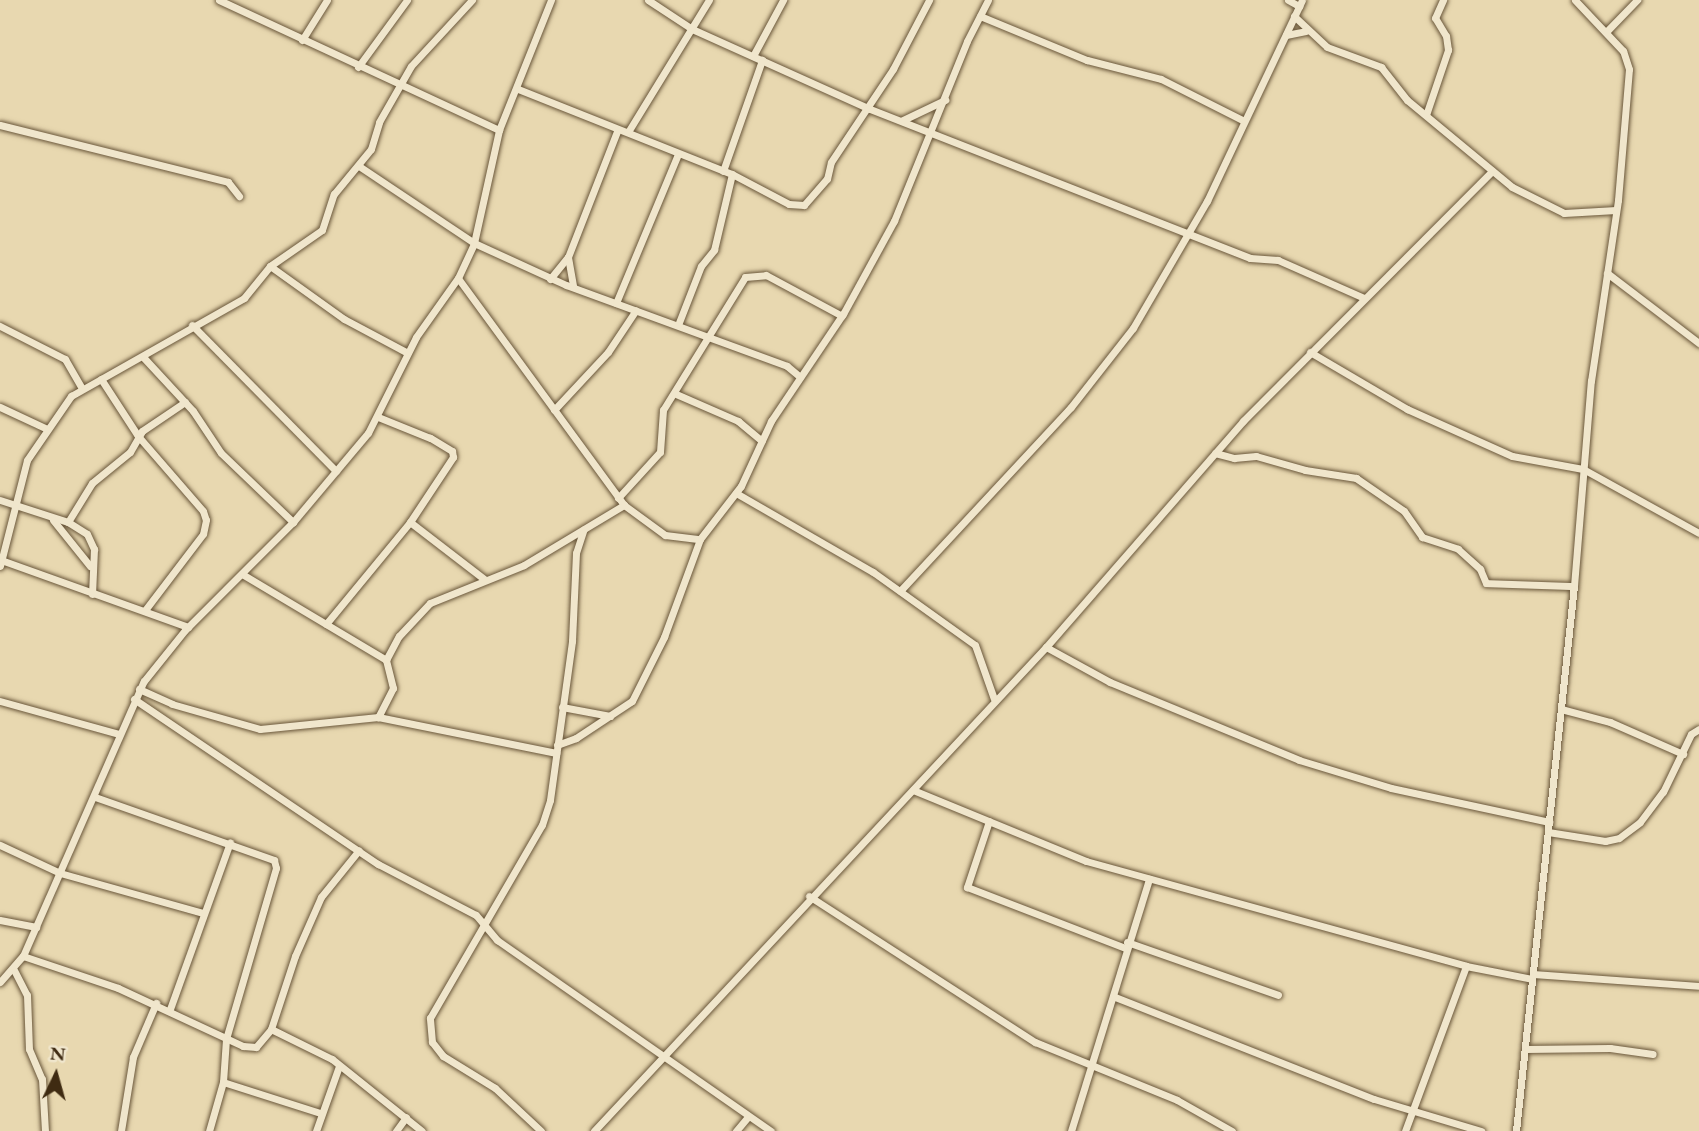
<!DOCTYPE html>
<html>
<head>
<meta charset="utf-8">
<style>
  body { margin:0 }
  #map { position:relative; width:1699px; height:1131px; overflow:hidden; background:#e8d8b0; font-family:"EB Garamond",serif }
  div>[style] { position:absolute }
  .roads { filter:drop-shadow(0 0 2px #69563a) drop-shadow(0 0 2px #69563a) }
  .street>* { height:7px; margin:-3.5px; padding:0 3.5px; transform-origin:3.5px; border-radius:3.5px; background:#f0e6cc }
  span { translate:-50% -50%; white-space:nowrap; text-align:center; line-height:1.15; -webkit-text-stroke:6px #f0e6cc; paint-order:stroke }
  .north { position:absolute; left:21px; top:1040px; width:70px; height:70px; -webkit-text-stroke:5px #f0e6cc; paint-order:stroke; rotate:5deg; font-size:19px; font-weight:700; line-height:28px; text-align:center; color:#3f2b12 }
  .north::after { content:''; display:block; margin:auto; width:24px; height:32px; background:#3f2b12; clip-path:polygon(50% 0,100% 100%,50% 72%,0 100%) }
</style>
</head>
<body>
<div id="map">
  <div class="roads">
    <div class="street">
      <div style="left:219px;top:0;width:309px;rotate:24.9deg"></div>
      <div style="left:648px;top:0;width:53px;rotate:33.4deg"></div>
      <div style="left:692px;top:29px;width:195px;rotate:24.2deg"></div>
      <div style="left:870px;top:109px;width:408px;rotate:21.4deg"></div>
      <div style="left:1250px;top:258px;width:28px;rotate:4deg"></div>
      <div style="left:1278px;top:260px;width:94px;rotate:23.8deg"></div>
      <div style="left:1288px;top:0;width:13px;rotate:29deg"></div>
      <div style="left:980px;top:16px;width:116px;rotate:22.4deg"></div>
      <div style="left:1087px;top:60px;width:76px;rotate:14.4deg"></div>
      <div style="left:1161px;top:79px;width:93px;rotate:26.8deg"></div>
      <div style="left:1294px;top:16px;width:45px;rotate:43.2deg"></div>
      <div style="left:1327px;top:47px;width:58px;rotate:20.3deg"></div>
      <div style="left:1381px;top:67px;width:42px;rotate:51.8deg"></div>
      <div style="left:1407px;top:100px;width:136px;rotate:39.6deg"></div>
      <div style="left:1512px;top:187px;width:58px;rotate:26.6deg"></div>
      <div style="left:1564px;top:213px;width:52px;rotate:-3.3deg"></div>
      <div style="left:1606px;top:32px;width:45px;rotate:-45.9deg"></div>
      <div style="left:1286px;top:35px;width:20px;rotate:-11deg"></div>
      <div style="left:302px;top:40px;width:47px;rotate:-58deg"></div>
      <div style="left:753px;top:56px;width:64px;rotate:-61.8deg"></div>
      <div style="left:358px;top:67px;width:83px;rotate:-53.8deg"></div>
      <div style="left:518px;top:89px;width:230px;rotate:21.7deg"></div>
      <div style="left:732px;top:174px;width:64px;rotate:27.8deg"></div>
      <div style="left:789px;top:204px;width:15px;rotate:4deg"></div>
      <div style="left:804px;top:205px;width:35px;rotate:-49deg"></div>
      <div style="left:827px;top:179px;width:17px;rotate:-77deg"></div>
      <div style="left:831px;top:162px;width:112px;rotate:-56.3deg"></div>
      <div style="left:893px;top:69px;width:78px;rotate:-62.4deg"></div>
      <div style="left:1426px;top:115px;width:69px;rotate:-71.3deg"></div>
      <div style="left:1448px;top:50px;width:14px;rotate:-98deg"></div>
      <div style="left:1446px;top:36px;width:21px;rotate:-121deg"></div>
      <div style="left:1435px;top:18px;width:20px;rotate:-66deg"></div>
      <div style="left:903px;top:120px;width:47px;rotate:-25.5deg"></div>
      <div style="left:0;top:125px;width:235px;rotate:14deg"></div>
      <div style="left:228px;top:182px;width:18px;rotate:52deg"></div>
      <div style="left:628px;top:132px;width:155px;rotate:-58.5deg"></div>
      <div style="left:359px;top:166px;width:138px;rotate:33.8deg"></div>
      <div style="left:474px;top:243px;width:101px;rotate:24.5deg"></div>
      <div style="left:566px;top:285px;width:235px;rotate:20.1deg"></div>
      <div style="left:787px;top:366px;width:17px;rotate:40deg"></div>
      <div style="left:723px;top:171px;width:118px;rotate:-70.6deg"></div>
      <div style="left:568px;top:257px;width:29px;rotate:80deg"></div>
      <div style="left:270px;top:266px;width:91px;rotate:35.6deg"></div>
      <div style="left:344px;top:319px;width:72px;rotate:28deg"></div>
      <div style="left:1607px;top:273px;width:116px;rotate:37.3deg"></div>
      <div style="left:550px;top:279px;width:28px;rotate:-51deg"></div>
      <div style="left:568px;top:257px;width:137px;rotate:-68.7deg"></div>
      <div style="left:616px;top:303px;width:161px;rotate:-67.4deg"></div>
      <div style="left:192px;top:325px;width:205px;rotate:45.4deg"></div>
      <div style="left:678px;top:325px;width:63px;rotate:-68.7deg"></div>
      <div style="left:701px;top:266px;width:21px;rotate:-51deg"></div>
      <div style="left:714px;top:250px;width:78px;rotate:-76.7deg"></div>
      <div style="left:0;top:326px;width:73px;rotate:26.9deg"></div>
      <div style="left:65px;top:359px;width:32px;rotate:60deg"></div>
      <div style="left:1310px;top:352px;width:113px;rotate:30.4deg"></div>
      <div style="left:1407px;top:409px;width:115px;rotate:24.1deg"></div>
      <div style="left:1512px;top:456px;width:72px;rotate:10.4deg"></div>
      <div style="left:1583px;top:469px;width:132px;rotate:28.9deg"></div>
      <div style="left:144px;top:358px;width:72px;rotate:47.2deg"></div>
      <div style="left:193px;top:411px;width:50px;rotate:56.3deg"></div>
      <div style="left:221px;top:453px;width:100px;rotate:43.8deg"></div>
      <div style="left:101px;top:379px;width:68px;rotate:57deg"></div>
      <div style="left:138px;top:436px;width:99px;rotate:49.1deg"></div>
      <div style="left:203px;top:511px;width:9px;rotate:72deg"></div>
      <div style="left:206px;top:520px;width:14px;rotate:102deg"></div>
      <div style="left:203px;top:534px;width:96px;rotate:127.3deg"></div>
      <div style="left:676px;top:394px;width:68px;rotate:23.5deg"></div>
      <div style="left:738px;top:421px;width:31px;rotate:40deg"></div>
      <div style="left:0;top:407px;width:50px;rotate:25deg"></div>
      <div style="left:554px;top:410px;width:79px;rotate:-47deg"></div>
      <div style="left:608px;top:352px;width:50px;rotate:-56.3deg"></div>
      <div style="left:1215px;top:453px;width:20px;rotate:15deg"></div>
      <div style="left:1234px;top:458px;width:22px;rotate:-5deg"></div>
      <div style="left:1256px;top:456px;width:51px;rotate:15.9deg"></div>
      <div style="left:1305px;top:470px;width:52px;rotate:8.9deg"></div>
      <div style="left:1356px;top:478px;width:58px;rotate:34.5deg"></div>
      <div style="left:1404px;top:511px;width:32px;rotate:55deg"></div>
      <div style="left:1422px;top:537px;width:38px;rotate:18deg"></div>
      <div style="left:1458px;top:549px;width:30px;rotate:42deg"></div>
      <div style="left:1480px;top:569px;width:15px;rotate:67deg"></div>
      <div style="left:1486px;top:583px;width:88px;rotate:2deg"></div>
      <div style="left:736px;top:493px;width:158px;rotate:30deg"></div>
      <div style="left:873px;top:572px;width:125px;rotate:35.6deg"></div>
      <div style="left:975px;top:645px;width:57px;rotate:70.6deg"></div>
      <div style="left:618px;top:498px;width:62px;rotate:-47.6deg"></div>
      <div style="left:660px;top:452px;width:42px;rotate:-85.9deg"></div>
      <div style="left:663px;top:410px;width:156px;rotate:-58.3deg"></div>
      <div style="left:745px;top:277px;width:21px;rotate:-5deg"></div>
      <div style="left:766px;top:275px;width:86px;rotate:28.3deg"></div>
      <div style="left:0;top:500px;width:71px;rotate:17.9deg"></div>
      <div style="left:68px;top:522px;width:22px;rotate:32deg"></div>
      <div style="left:87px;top:534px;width:17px;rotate:65deg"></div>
      <div style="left:94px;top:549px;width:45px;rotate:92.5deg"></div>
      <div style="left:624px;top:505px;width:51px;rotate:36.2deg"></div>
      <div style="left:665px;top:535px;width:35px;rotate:7deg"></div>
      <div style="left:53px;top:520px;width:59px;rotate:51.2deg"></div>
      <div style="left:68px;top:522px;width:46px;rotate:-58.4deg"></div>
      <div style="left:92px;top:483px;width:49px;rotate:-39.2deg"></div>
      <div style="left:130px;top:452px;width:24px;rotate:-60deg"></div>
      <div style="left:142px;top:431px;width:52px;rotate:-34deg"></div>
      <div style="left:410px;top:522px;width:93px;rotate:37.6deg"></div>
      <div style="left:1px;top:560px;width:199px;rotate:19.7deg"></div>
      <div style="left:0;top:566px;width:109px;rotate:-75.7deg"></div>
      <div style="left:27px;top:460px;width:78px;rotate:-55.5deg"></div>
      <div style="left:71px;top:396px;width:199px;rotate:-29.5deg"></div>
      <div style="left:244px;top:298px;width:41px;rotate:-50.9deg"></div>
      <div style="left:270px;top:266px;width:63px;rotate:-34.7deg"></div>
      <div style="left:322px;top:230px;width:38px;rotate:-72deg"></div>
      <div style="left:334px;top:194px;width:58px;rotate:-50.6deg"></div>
      <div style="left:371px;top:149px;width:28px;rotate:-73deg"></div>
      <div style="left:379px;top:122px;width:64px;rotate:-60.3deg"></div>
      <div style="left:411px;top:66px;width:90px;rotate:-47.3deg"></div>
      <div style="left:242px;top:574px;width:168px;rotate:30.8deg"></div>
      <div style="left:386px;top:660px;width:29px;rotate:76deg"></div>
      <div style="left:393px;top:688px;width:33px;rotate:117deg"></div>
      <div style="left:900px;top:591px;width:251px;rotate:-47.1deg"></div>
      <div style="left:1071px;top:407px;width:100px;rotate:-51.9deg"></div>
      <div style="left:1133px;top:328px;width:147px;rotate:-59.8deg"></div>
      <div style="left:1207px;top:201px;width:222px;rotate:-64.7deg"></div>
      <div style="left:326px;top:624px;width:132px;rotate:-50.5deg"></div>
      <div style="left:410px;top:522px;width:78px;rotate:-56.5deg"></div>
      <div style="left:453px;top:457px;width:6px;rotate:-99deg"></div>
      <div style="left:452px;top:451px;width:26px;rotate:-149deg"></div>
      <div style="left:430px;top:438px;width:56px;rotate:-158deg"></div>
      <div style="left:1046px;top:647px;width:73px;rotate:28.7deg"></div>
      <div style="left:1110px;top:682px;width:204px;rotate:22.4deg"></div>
      <div style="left:1299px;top:760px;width:96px;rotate:16.9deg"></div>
      <div style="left:1391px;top:788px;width:162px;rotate:12.1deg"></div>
      <div style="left:386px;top:660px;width:27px;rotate:-62deg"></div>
      <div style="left:399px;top:636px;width:45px;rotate:-46.8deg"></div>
      <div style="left:430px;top:603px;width:101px;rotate:-22deg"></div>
      <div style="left:524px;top:565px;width:117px;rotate:-31deg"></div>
      <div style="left:624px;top:505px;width:281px;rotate:-126.2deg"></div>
      <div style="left:139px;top:689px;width:36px;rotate:24deg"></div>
      <div style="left:172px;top:704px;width:91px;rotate:15.9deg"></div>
      <div style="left:260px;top:729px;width:119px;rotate:-5.8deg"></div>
      <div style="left:378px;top:717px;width:182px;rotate:11.4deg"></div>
      <div style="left:134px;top:699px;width:295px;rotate:34.1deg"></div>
      <div style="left:378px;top:864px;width:110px;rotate:27.5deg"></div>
      <div style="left:476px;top:915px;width:33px;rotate:50deg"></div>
      <div style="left:497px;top:940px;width:334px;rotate:34.9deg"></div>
      <div style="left:0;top:701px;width:123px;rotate:15.5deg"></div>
      <div style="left:562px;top:707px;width:49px;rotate:10.6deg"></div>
      <div style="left:1561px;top:709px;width:51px;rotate:14.9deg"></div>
      <div style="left:1610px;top:722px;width:80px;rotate:23.7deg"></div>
      <div style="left:557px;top:745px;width:20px;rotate:-20deg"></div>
      <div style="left:576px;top:738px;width:67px;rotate:-33.5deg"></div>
      <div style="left:632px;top:701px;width:72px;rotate:-63.4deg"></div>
      <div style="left:664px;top:637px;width:104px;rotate:-69.8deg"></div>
      <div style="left:700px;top:539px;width:67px;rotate:-52.3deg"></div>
      <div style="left:741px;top:486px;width:72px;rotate:-65.2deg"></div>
      <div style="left:771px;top:421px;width:129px;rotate:-56.1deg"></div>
      <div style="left:843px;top:314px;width:106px;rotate:-61.3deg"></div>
      <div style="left:894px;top:221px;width:194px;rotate:-67.9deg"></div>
      <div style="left:967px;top:41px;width:46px;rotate:-62.9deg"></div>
      <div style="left:913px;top:790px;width:187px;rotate:22.3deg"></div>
      <div style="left:1086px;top:861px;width:394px;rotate:15.4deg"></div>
      <div style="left:1466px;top:966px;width:67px;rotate:11.1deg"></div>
      <div style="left:95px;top:797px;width:190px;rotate:19.4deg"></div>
      <div style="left:274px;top:860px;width:8px;rotate:76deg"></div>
      <div style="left:276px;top:868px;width:178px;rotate:106.3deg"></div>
      <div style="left:226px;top:1039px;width:43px;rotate:94deg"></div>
      <div style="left:223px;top:1082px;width:51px;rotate:105.9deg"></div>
      <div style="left:989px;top:821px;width:70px;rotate:108.4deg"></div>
      <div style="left:967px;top:887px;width:169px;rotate:21.1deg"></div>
      <div style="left:1548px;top:832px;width:58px;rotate:9deg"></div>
      <div style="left:1605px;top:841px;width:14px;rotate:-12deg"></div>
      <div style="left:1619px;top:838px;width:26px;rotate:-37deg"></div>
      <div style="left:1640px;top:822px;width:38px;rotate:-53deg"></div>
      <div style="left:1663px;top:792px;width:64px;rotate:-64.2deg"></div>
      <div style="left:1691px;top:734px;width:9px;rotate:-32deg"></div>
      <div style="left:0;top:845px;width:66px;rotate:25deg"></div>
      <div style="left:60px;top:873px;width:148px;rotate:15.6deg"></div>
      <div style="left:809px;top:896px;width:269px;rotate:32.9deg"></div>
      <div style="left:1035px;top:1042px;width:153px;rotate:22.2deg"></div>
      <div style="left:1177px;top:1100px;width:63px;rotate:29.4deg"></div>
      <div style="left:0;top:920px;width:37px;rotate:11deg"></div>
      <div style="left:1127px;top:942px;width:160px;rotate:19.3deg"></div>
      <div style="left:23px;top:956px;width:100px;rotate:18.6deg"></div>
      <div style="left:118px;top:988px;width:138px;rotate:24.9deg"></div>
      <div style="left:243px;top:1046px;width:13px;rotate:4deg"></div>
      <div style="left:256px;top:1047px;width:23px;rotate:-50deg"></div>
      <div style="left:271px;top:1029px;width:77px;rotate:-71.8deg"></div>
      <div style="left:295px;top:956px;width:64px;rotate:-66.2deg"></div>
      <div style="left:321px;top:897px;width:60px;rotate:-51deg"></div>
      <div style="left:14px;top:970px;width:28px;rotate:63deg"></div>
      <div style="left:27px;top:995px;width:54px;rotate:87.9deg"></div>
      <div style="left:29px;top:1049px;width:33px;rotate:67deg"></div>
      <div style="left:42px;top:1079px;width:52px;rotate:86.7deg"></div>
      <div style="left:1533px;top:974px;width:166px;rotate:4.1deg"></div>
      <div style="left:0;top:982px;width:35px;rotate:-49deg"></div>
      <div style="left:23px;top:956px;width:300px;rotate:-66.3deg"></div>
      <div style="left:144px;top:681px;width:65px;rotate:-51.2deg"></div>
      <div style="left:185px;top:630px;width:153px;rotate:-45deg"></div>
      <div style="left:293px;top:522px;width:116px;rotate:-49.9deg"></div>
      <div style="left:368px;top:433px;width:107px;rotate:-63.4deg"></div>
      <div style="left:416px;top:337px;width:72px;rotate:-54.6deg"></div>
      <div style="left:458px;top:278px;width:38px;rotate:-65deg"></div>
      <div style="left:474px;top:243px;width:116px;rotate:-77.5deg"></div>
      <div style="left:499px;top:130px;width:140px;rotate:-68.2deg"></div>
      <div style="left:1115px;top:997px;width:278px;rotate:21.5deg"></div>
      <div style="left:1374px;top:1099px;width:112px;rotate:16.7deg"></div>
      <div style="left:170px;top:1009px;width:177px;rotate:-70.2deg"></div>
      <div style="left:271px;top:1029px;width:68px;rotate:26.2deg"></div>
      <div style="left:332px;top:1059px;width:115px;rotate:38.7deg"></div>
      <div style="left:1525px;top:1049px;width:85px;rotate:-0.7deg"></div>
      <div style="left:1610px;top:1048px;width:43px;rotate:7.9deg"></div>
      <div style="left:223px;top:1082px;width:102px;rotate:17.7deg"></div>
      <div style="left:121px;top:1131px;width:75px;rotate:-80.8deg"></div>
      <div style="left:133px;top:1057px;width:59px;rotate:-66.9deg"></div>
      <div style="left:316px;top:1131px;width:69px;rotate:-70.5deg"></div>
      <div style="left:396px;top:1131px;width:17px;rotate:-54deg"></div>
      <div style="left:541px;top:1131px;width:63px;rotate:-136.9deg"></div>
      <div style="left:495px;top:1088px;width:61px;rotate:-148.4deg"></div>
      <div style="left:443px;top:1056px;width:18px;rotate:-128deg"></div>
      <div style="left:432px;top:1042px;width:24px;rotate:-95deg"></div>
      <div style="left:430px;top:1018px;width:223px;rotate:-59.9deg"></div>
      <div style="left:542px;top:825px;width:26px;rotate:-72deg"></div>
      <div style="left:550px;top:800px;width:161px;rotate:-82.1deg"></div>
      <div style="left:572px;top:641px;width:88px;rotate:-87.4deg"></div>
      <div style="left:576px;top:553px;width:25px;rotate:-72deg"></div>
      <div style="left:594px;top:1131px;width:662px;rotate:-46.96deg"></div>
      <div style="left:1046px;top:647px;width:300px;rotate:-48.9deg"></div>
      <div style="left:1243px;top:421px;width:353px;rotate:-45.1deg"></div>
      <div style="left:736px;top:1131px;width:17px;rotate:-50deg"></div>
      <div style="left:1071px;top:1131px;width:264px;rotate:-72.8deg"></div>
      <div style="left:1405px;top:1131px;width:176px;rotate:-69.7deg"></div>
      <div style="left:1516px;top:1131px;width:548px;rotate:-83.93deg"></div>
      <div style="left:1574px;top:586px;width:206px;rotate:-85.3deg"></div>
      <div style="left:1591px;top:381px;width:183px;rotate:-81.5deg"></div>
      <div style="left:1618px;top:200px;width:131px;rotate:-85.2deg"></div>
      <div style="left:1629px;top:69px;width:19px;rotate:-108deg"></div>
      <div style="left:1623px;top:51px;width:70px;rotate:-133.3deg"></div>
    </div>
  </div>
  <div class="north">N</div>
</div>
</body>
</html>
